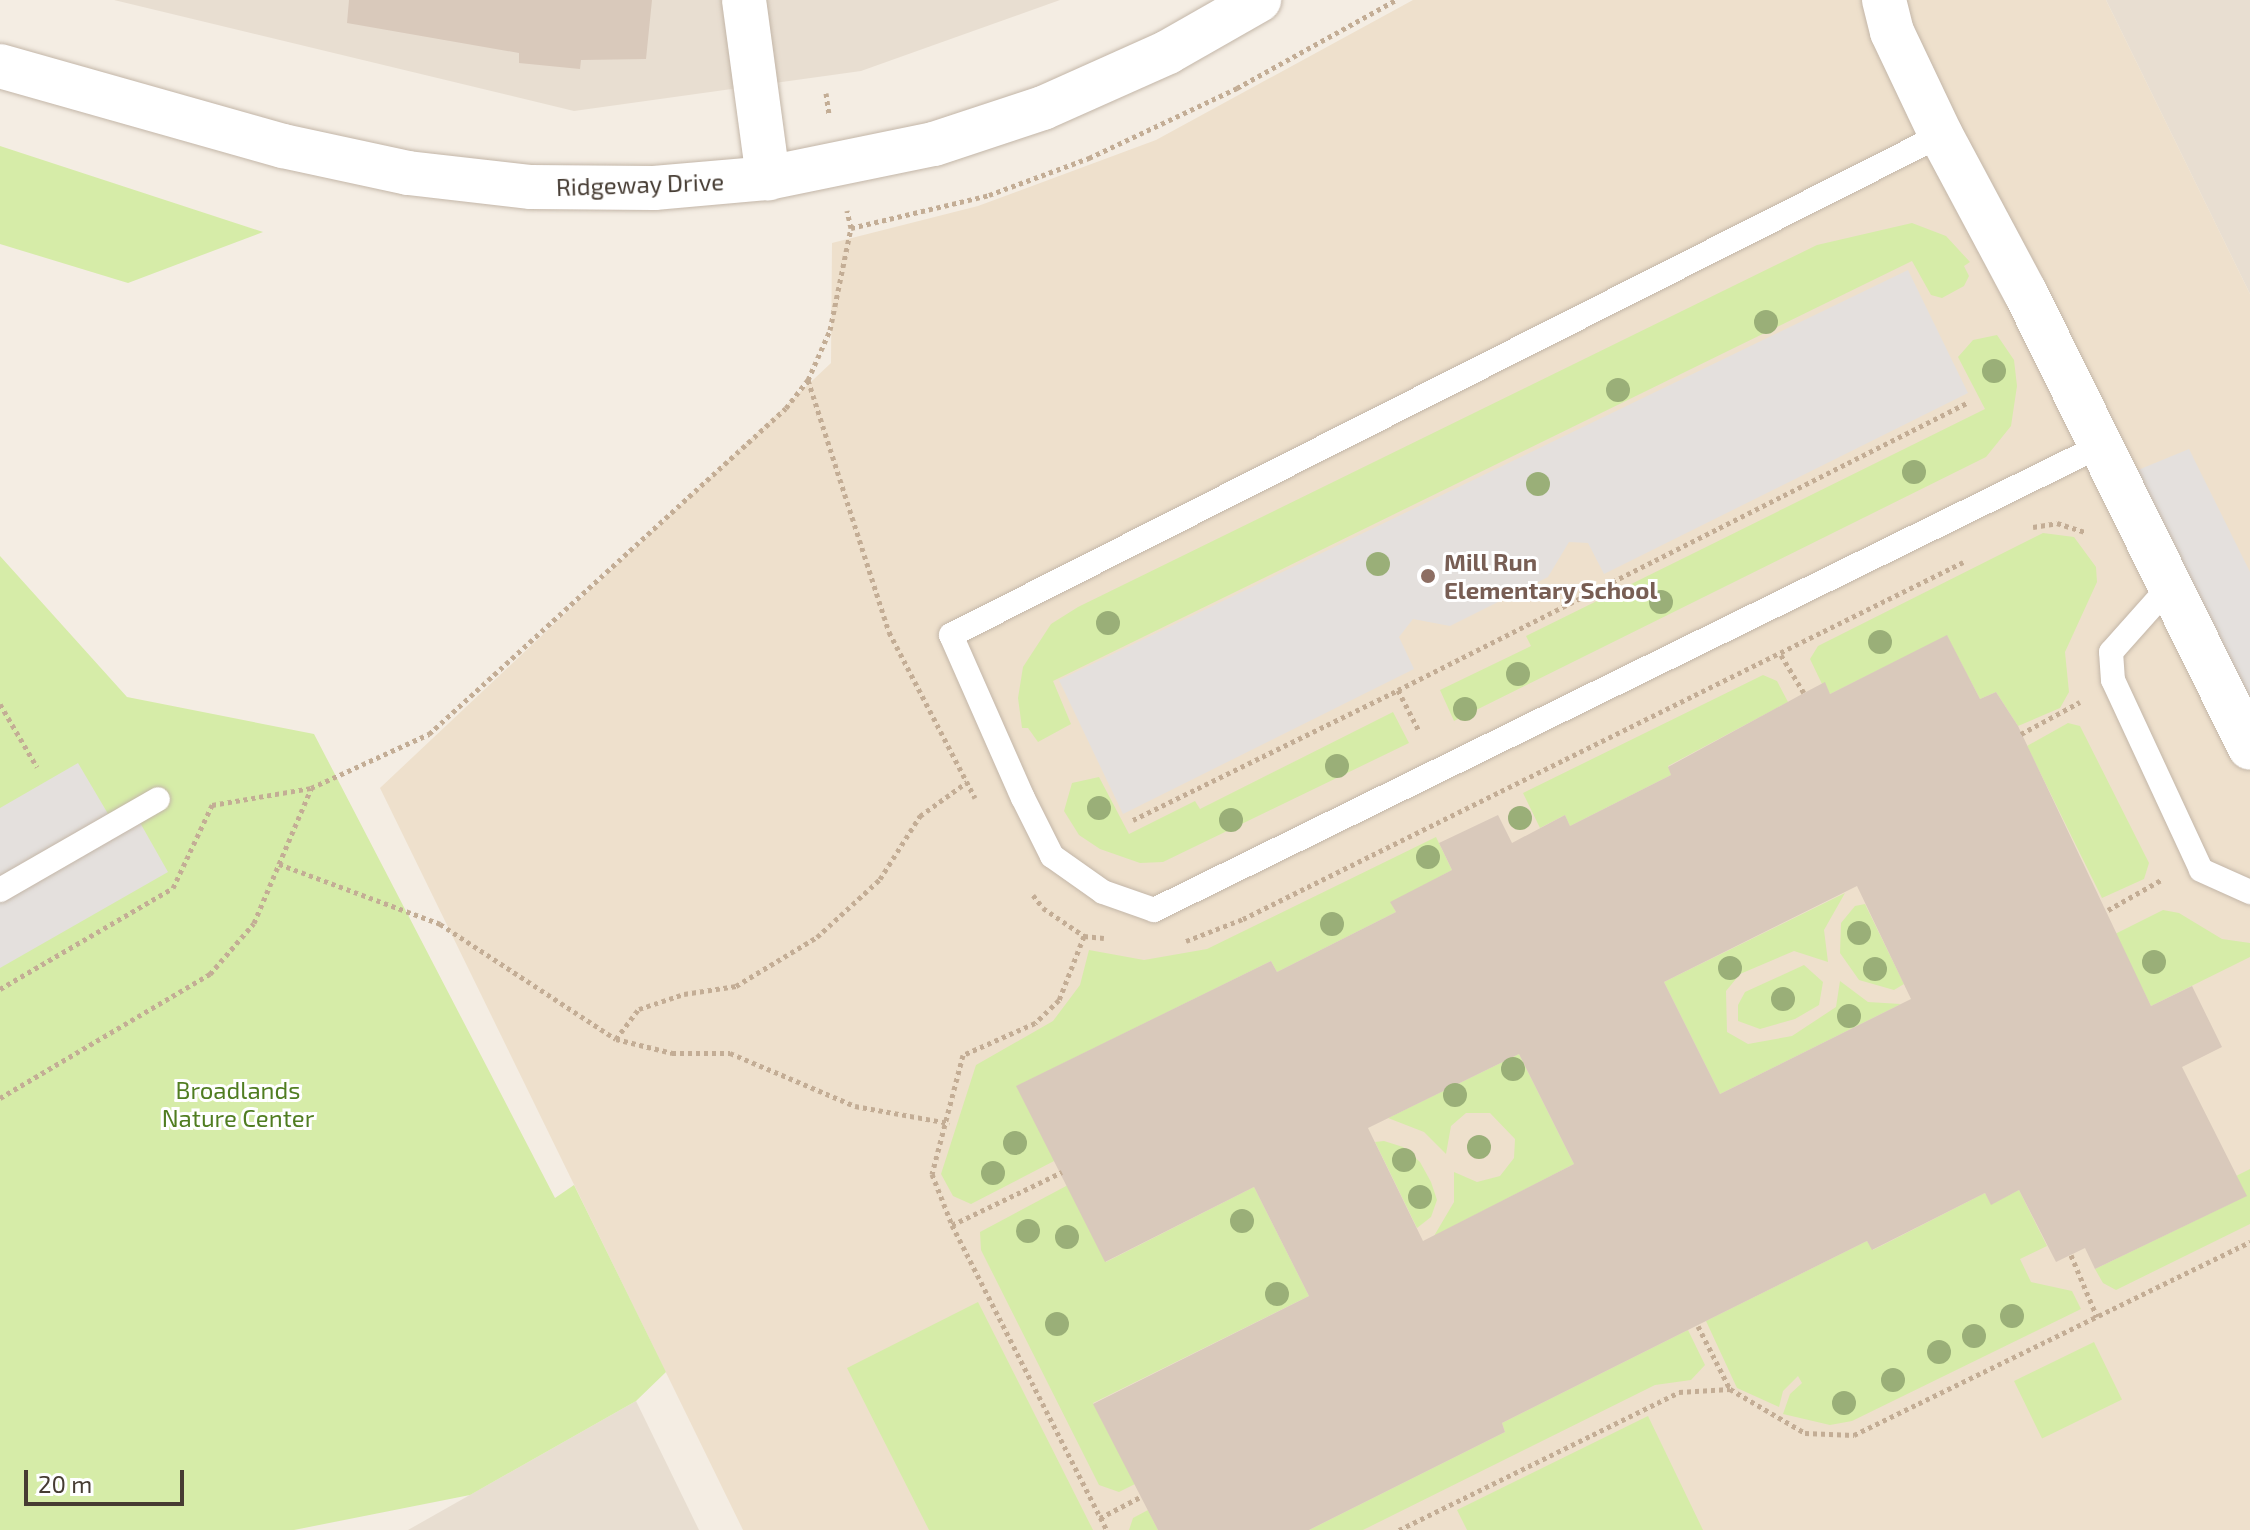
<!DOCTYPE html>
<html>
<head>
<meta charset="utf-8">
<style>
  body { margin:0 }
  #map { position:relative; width:2250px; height:1530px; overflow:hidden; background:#f4ede3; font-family:"Exo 2",sans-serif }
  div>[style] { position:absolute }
  .residential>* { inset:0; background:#e8ded1 }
  .education>* { inset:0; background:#eee0cc }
  .green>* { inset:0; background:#d6eca8; transform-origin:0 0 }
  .parking>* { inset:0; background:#e4e0dd }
  .building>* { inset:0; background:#d9c9bb }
  .path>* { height:5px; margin-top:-2.5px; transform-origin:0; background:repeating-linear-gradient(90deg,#c3ad95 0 4px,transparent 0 8px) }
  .roads { filter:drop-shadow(0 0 2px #c3b6a8) drop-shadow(0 0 2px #c3b6a8) }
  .lane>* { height:24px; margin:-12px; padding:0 12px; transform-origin:12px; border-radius:12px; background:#fff }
  .street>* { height:44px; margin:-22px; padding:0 22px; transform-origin:22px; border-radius:22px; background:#fff }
  .trees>* { width:24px; height:24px; margin:-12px; border-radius:50%; background:#9aaf78 }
  .dots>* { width:22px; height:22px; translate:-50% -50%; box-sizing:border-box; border:4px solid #fff; border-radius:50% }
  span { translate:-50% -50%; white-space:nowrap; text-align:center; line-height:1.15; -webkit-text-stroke:6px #fff; paint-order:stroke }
  .street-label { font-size:24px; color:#463c33 }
  .education-label { font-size:24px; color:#785e54; font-weight:700 }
  .left { translate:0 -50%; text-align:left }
  .park-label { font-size:24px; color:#507d21 }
  .scale { position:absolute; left:24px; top:1470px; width:160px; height:36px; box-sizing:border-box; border:4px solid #463c33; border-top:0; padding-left:10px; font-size:24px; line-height:28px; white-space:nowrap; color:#463c33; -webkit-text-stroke:6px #fff; paint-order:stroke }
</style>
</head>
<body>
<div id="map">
  <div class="residential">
    <div style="clip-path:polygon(114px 0,1060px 0,861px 71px,574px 111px)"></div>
    <div style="clip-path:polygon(2106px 0,2250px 0,2250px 294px)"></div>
    <div style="clip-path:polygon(636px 1401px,699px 1530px,408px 1530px)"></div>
  </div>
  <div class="education">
    <div style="clip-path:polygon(1413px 0,2106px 0,2250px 294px,2250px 1530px,743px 1530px,380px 788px,831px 363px,832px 243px,978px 206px,1156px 140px)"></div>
  </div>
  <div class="green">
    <div style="clip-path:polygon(0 146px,263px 232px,128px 283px,0 244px)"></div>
    <div style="clip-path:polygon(1912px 223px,1946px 236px,1970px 262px,1964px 266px,1969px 276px,1964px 286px,1942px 298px,1931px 295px,1912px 261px,1053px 681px,1071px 724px,1038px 742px,1028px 728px,1022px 728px,1018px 698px,1023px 667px,1051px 624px,1078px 607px,1817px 245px)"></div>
    <div style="clip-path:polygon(1997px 335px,2014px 360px,2017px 386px,2011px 426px,1986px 457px,1454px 721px,1440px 690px,1531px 646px,1526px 636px,1985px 409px,1958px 357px,1973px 340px)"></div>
    <div style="clip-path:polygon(2043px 533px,2074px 537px,2096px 567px,2097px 582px,2065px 652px,2069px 692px,2060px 708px,2018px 726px,1996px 692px,1980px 699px,1947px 636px,1830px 694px,1822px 684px,1810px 659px,1818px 646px)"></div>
    <div style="clip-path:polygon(0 556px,127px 697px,314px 734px,555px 1198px,574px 1185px,666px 1372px,636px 1401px,470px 1495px,294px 1530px,0 1530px)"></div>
    <div style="clip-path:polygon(1763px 675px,1777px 681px,1788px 702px,1668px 766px,1671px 775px,1570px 826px,1565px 815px,1540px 828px,1523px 793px)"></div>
    <div style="clip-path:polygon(1393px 712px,1409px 743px,1163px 862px,1140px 863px,1100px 849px,1079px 835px,1064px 811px,1072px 783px,1099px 777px,1129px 834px,1195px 801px,1200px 809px)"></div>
    <div style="clip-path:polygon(2068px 723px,2080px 726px,2149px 863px,2144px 879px,2102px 898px,2027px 746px)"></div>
    <div style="clip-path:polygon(1436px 837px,1452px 870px,1391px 903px,1396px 912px,1277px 972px,1271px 961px,1017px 1086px,1056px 1160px,971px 1204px,953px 1196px,941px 1174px,976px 1065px,1053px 1021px,1080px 985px,1089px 950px,1144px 960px,1207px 949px)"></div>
    <div style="clip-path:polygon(1845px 893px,1824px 930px,1828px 962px,1794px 951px,1740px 974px,1726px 991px,1727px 1032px,1748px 1044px,1792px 1036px,1836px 1007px,1840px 981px,1868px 1002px,1901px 1004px,1720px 1094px,1664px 982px)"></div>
    <div style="clip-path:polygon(1865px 904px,1904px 984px,1894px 990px,1859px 980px,1840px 953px,1841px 923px,1855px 906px)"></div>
    <div style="clip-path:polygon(2163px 910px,2179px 913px,2222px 939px,2250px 943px,2250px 957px,2151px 1006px,2115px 934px)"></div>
    <div style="clip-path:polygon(1804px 965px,1823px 982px,1819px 1005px,1795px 1019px,1760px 1029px,1738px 1021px,1738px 1005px,1745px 992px)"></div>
    <div style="clip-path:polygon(1519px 1054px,1574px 1164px,1434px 1236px,1454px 1202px,1454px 1172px,1477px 1182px,1500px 1176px,1514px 1158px,1515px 1139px,1490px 1113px,1466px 1113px,1451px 1126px,1446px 1154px,1424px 1132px,1388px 1118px)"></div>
    <div style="clip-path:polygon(1384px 1141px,1403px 1147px,1420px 1162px,1431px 1182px,1437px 1200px,1431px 1217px,1417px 1228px,1375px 1142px)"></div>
    <div style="clip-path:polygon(2250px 1169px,2250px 1224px,2116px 1290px,2103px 1283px,2095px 1269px,2246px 1196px,2236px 1176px)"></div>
    <div style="clip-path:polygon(1068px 1185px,1106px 1262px,1254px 1187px,1309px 1296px,1093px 1403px,1135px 1484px,1119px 1492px,1099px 1485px,981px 1250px,980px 1232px)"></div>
    <div style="clip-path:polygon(2019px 1190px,2047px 1246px,2020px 1259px,2031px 1282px,2072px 1291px,2081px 1309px,1852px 1421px,1830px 1425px,1783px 1414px,1790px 1394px,1802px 1383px,1798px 1376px,1783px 1391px,1779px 1407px,1737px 1388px,1706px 1321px,1867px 1241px,1873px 1250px,1985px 1193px,1991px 1204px)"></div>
    <div style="clip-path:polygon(978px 1302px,1093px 1530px,929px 1530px,847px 1368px)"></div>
    <div style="clip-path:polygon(1688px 1330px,1705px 1365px,1691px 1380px,1655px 1385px,1363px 1530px,1309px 1530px,1505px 1432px,1502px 1423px)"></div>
    <div style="left:2094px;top:1342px;width:64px;height:89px;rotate:64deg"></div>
    <div style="clip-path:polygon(1648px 1416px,1703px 1530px,1467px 1530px,1457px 1510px)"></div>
    <div style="clip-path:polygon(1148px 1510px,1158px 1530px,1129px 1530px,1133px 1518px)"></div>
  </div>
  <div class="parking">
    <div style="clip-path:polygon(1908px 270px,1968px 393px,1604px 574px,1588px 543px,1569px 542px,1548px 577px,1450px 626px,1413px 619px,1399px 637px,1414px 669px,1123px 814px,1059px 680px)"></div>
    <div style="clip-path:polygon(2189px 449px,2250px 572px,2250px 748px,2116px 479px)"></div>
    <div style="clip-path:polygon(78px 763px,114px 824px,134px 812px,168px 872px,0 968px,0 808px)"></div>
  </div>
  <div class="building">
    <div style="clip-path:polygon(349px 0,652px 0,646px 59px,581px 60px,580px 69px,519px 63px,519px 53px,347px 23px)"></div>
    <div style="clip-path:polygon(evenodd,1947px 635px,1980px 699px,1996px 692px,2018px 726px,2151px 1006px,2192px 986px,2222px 1047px,2182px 1067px,2247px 1196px,2095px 1269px,2085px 1248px,2056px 1262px,2019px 1190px,1991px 1205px,1985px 1193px,1872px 1250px,1867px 1241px,1706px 1321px,1502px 1423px,1505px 1432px,1309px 1530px,1158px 1530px,1093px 1404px,1309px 1296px,1254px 1187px,1105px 1262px,1016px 1086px,1271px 961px,1277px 972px,1396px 912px,1390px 902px,1452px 870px,1439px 843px,1498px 815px,1512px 843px,1565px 815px,1570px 826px,1671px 775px,1668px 767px,1804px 693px,1825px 682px,1830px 694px,1947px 635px,1857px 886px,1911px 999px,1720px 1094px,1664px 982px,1857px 886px,1947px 635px,1519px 1054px,1574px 1164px,1423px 1241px,1368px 1128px,1519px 1054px)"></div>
  </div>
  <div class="path">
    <div style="left:826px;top:93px;width:21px;rotate:82deg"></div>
    <div style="left:851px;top:228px;width:142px;rotate:-13.4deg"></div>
    <div style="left:989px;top:195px;width:107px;rotate:-20.3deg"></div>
    <div style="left:1089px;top:158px;width:164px;rotate:-25.3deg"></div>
    <div style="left:1237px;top:88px;width:182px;rotate:-29deg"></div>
    <div style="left:808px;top:380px;width:265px;rotate:72.2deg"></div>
    <div style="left:889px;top:632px;width:187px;rotate:62.6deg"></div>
    <div style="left:2033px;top:527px;width:24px;rotate:-9deg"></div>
    <div style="left:2057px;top:523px;width:29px;rotate:18deg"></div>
    <div style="left:1781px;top:655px;width:44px;rotate:58.8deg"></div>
    <div style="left:1398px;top:690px;width:637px;rotate:-26.77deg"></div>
    <div style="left:0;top:704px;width:73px;rotate:59.6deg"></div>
    <div style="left:2021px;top:734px;width:67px;rotate:-28.5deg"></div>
    <div style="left:1133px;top:820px;width:295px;rotate:-26.1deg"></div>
    <div style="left:1398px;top:690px;width:46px;rotate:62.9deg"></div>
    <div style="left:279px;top:864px;width:172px;rotate:20.4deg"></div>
    <div style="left:440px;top:924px;width:210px;rotate:33.2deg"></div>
    <div style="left:616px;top:1039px;width:58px;rotate:14deg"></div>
    <div style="left:672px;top:1053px;width:58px"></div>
    <div style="left:730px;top:1053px;width:136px;rotate:23deg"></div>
    <div style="left:855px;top:1106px;width:96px;rotate:10.3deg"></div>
    <div style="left:1033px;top:895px;width:16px;rotate:52deg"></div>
    <div style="left:1043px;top:908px;width:50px;rotate:34.3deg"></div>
    <div style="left:1084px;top:936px;width:20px;rotate:6deg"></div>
    <div style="left:2108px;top:910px;width:61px;rotate:-29.5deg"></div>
    <div style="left:1084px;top:936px;width:69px;rotate:111.3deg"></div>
    <div style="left:1059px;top:1000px;width:33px;rotate:136deg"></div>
    <div style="left:1035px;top:1023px;width:79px;rotate:156deg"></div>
    <div style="left:963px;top:1055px;width:123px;rotate:104.6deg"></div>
    <div style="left:932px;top:1174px;width:55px;rotate:68.6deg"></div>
    <div style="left:952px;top:1225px;width:342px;rotate:63.1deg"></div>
    <div style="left:1186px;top:941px;width:61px;rotate:-21.1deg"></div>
    <div style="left:1243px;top:919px;width:804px;rotate:-26.37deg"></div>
    <div style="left:0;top:989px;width:200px;rotate:-30.3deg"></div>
    <div style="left:173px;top:888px;width:92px;rotate:-64.8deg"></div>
    <div style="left:212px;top:805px;width:100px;rotate:-9.7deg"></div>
    <div style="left:311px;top:788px;width:130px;rotate:-24.6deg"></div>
    <div style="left:429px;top:734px;width:483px;rotate:-42.4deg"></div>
    <div style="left:786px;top:408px;width:36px;rotate:-52deg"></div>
    <div style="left:808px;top:380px;width:55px;rotate:-66.3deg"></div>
    <div style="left:830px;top:330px;width:104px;rotate:-78.4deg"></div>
    <div style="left:851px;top:228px;width:18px;rotate:-103deg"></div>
    <div style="left:616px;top:1039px;width:38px;rotate:-53deg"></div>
    <div style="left:639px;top:1009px;width:47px;rotate:-18.4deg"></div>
    <div style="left:684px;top:994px;width:53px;rotate:-8.7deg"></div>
    <div style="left:736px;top:986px;width:95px;rotate:-31.2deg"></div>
    <div style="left:817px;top:937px;width:86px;rotate:-42.6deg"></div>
    <div style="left:880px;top:879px;width:75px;rotate:-57.6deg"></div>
    <div style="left:920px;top:816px;width:58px;rotate:-35.9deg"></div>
    <div style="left:0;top:1098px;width:244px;rotate:-30.6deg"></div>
    <div style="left:210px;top:974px;width:67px;rotate:-49.2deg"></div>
    <div style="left:254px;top:923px;width:146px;rotate:-67deg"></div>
    <div style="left:952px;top:1225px;width:122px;rotate:-25.7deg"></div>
    <div style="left:2071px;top:1255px;width:67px;rotate:67.2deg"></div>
    <div style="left:1698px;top:1326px;width:71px;rotate:63.1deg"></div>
    <div style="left:1100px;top:1518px;width:47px;rotate:-27.6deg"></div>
    <div style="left:1399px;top:1530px;width:312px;rotate:-26.2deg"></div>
    <div style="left:1679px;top:1392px;width:51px;rotate:-3.4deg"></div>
    <div style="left:1730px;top:1389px;width:87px;rotate:30.4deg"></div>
    <div style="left:1805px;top:1433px;width:49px;rotate:2.3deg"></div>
    <div style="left:1854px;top:1435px;width:441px;rotate:-26deg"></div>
  </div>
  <div class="roads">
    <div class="lane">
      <div style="left:1941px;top:135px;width:1109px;rotate:153.2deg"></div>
      <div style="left:951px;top:635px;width:178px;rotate:66.2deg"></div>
      <div style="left:1023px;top:798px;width:65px;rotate:63.4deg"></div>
      <div style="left:1052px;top:856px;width:62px;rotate:35.2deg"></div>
      <div style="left:1103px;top:892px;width:54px;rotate:19.4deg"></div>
      <div style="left:1154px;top:910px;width:1054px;rotate:-26.13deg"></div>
      <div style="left:2169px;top:587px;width:87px;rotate:131.7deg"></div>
      <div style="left:2111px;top:652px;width:28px;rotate:86deg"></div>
      <div style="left:2113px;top:680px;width:209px;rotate:65.1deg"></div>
      <div style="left:2201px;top:870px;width:54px;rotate:24.2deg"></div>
      <div style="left:0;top:890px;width:182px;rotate:-29.9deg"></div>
    </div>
    <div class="street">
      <div style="left:744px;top:0;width:180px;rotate:82.3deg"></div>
      <div style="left:1884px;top:0;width:33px;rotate:76deg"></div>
      <div style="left:1892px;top:32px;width:114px;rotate:64.6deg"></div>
      <div style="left:1941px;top:135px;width:178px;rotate:61.9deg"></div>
      <div style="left:2025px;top:292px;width:508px;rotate:63.74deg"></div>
      <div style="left:0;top:66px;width:294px;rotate:15.8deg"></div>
      <div style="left:283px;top:146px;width:128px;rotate:12.2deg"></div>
      <div style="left:408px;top:173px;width:124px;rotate:6.5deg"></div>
      <div style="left:531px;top:187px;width:123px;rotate:0.5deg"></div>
      <div style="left:654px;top:188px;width:114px;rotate:-5deg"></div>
      <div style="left:768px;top:178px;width:169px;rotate:-11.6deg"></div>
      <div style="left:934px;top:144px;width:115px;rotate:-18.3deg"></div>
      <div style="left:1043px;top:108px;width:137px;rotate:-24.1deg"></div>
      <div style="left:1168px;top:52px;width:105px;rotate:-29.7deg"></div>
    </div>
  </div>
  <div class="trees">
    <div style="left:1766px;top:322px"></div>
    <div style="left:1994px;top:371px"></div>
    <div style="left:1618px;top:390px"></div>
    <div style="left:1914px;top:472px"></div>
    <div style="left:1538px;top:484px"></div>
    <div style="left:1378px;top:564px"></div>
    <div style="left:1661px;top:602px"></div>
    <div style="left:1108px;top:623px"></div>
    <div style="left:1880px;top:642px"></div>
    <div style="left:1518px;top:674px"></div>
    <div style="left:1465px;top:709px"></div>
    <div style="left:1337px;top:766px"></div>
    <div style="left:1099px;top:808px"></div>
    <div style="left:1520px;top:818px"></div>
    <div style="left:1231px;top:820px"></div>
    <div style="left:1428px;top:857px"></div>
    <div style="left:1332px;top:924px"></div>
    <div style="left:1859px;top:933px"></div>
    <div style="left:2154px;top:962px"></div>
    <div style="left:1730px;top:968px"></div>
    <div style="left:1875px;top:969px"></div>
    <div style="left:1783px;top:999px"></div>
    <div style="left:1849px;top:1016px"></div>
    <div style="left:1513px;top:1069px"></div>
    <div style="left:1455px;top:1095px"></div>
    <div style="left:1015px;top:1143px"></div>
    <div style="left:1479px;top:1147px"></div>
    <div style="left:1404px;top:1160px"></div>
    <div style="left:993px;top:1173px"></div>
    <div style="left:1420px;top:1197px"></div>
    <div style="left:1242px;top:1221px"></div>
    <div style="left:1028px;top:1231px"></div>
    <div style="left:1067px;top:1237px"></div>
    <div style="left:1277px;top:1294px"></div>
    <div style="left:2012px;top:1316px"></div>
    <div style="left:1057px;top:1324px"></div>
    <div style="left:1974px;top:1336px"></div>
    <div style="left:1939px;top:1352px"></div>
    <div style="left:1893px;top:1380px"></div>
    <div style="left:1844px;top:1403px"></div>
  </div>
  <div class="dots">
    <div style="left:1428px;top:576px;background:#8d6e63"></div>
  </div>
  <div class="street-label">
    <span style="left:640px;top:184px;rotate:-2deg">Ridgeway Drive</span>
  </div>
  <div class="education-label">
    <span class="left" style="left:1444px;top:576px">Mill Run<br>Elementary School</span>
  </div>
  <div class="park-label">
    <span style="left:238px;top:1104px">Broadlands<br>Nature Center</span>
  </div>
  <div class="scale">20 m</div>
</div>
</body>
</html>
